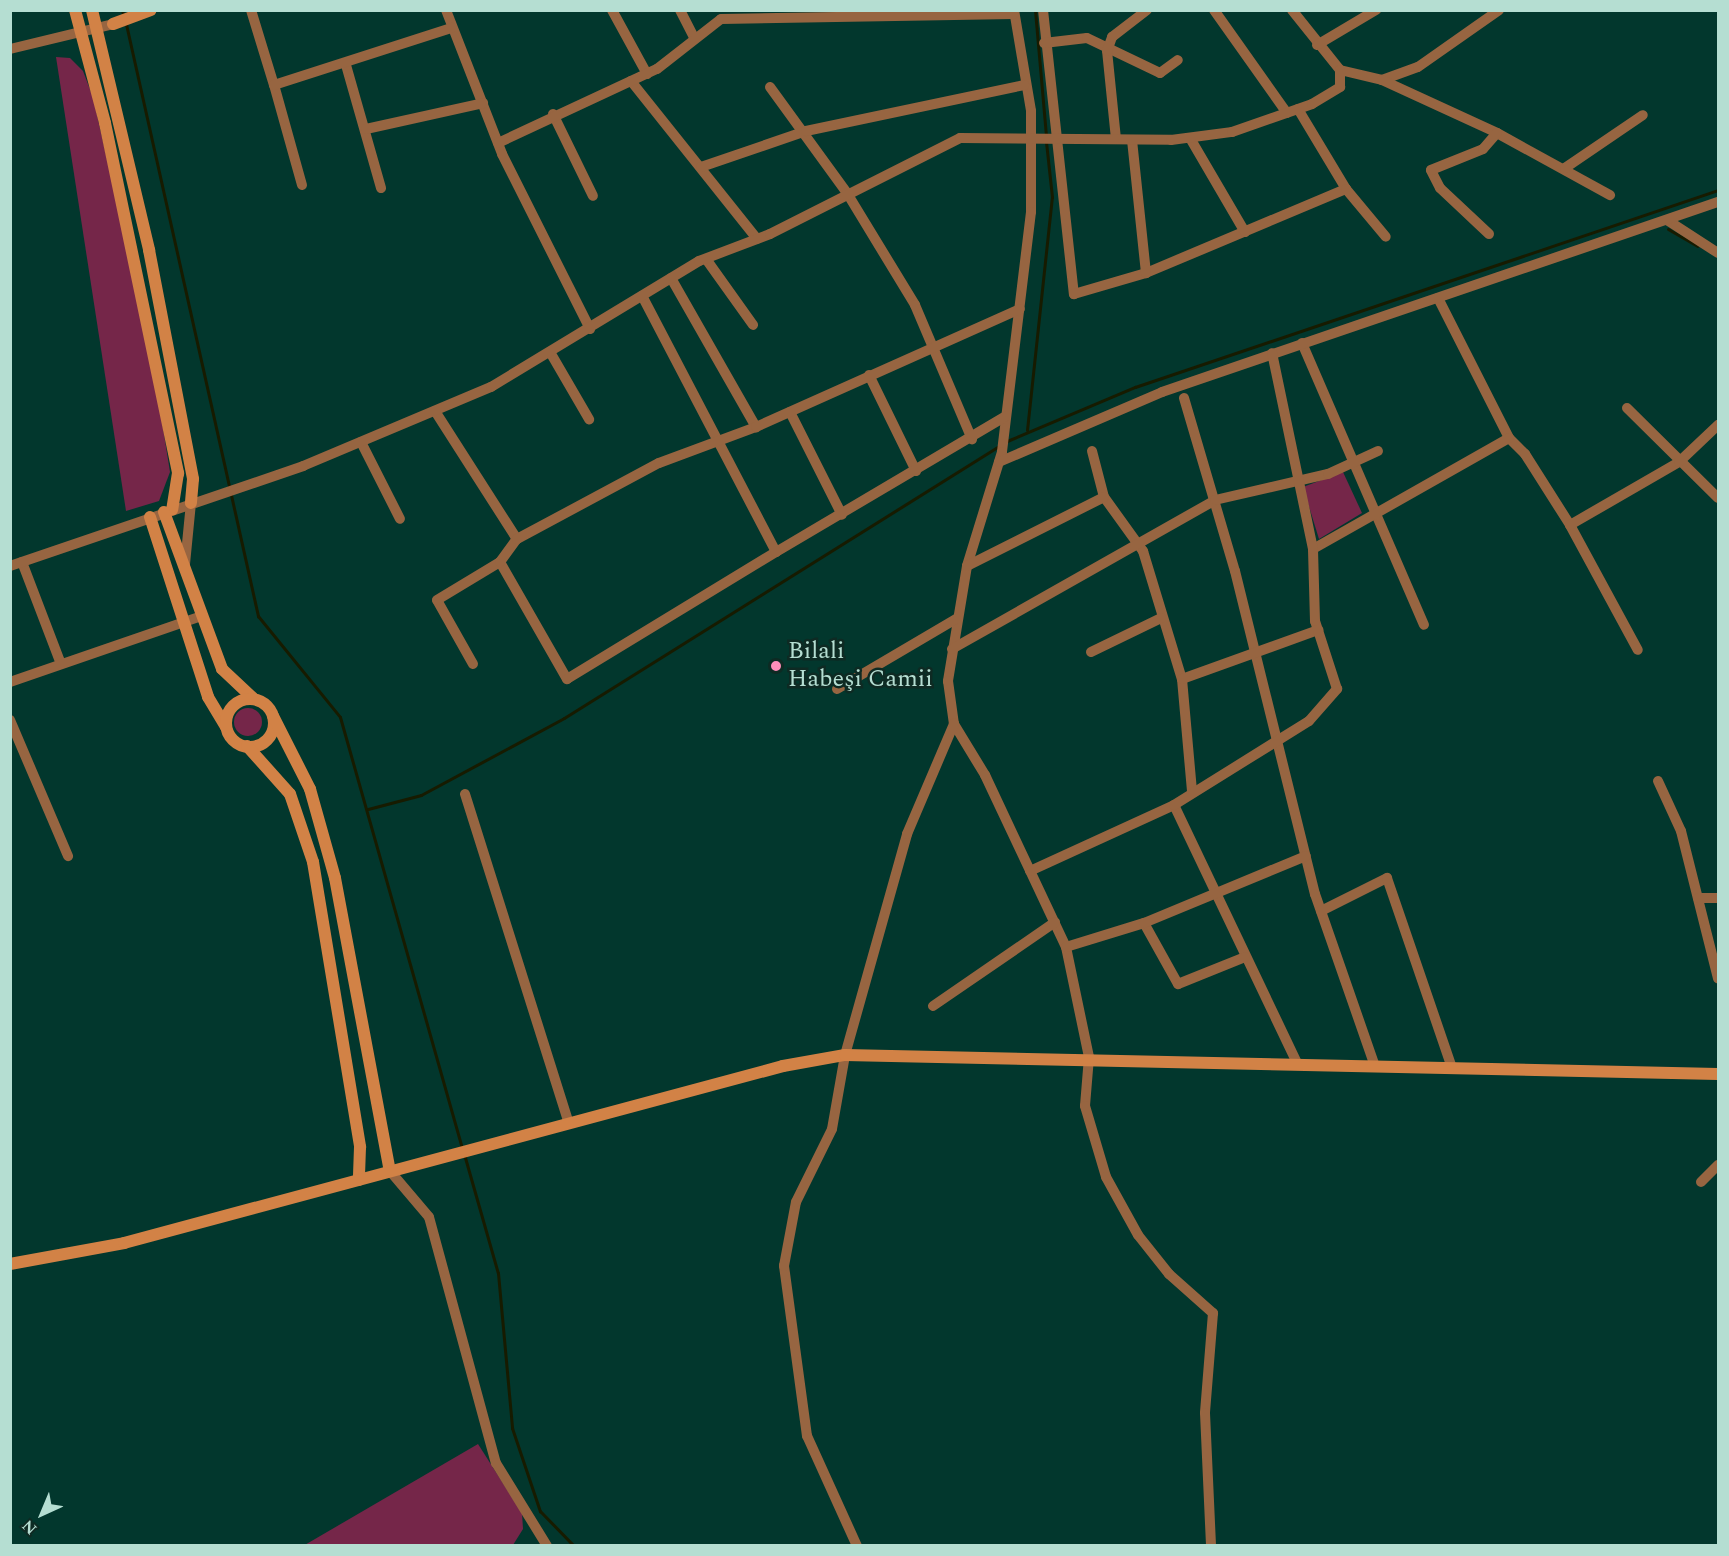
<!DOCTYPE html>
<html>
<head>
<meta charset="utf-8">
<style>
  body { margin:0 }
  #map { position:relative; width:1729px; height:1556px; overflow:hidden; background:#02372d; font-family:Spectral,serif }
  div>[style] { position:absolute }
  .green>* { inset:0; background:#752649 }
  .round { border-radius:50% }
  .stream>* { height:3px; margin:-1.5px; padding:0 1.5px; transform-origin:1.5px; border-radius:1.5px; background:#171b00 }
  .street>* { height:10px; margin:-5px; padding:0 5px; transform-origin:5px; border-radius:5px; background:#976541 }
  .secondary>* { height:12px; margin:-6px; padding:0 6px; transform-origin:6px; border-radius:6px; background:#d28246 }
  .secondary>.ring { margin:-6px; padding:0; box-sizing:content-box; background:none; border:12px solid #d28246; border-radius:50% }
  .dots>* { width:16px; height:16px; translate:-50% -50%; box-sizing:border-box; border:3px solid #0e2a23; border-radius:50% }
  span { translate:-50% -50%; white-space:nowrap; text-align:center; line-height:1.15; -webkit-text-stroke:5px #0e2a23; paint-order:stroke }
  .poi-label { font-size:24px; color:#b5ded2 }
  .left { translate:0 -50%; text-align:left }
  .frame { position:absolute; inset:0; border:12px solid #b5ded2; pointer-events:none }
  .north { position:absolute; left:12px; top:1484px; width:60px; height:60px; -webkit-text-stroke:4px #0e2a23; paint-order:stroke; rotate:224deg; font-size:16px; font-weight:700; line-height:24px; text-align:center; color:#b5ded2 }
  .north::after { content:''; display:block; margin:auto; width:21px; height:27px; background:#b5ded2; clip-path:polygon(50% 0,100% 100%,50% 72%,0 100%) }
</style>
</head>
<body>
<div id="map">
  <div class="green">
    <div style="clip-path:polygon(56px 57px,70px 58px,83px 71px,93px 97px,152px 359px,170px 472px,159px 501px,126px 511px)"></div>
    <div style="clip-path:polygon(1343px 472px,1362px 513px,1319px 539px,1303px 487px)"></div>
    <div class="round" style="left:234px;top:708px;width:28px;height:28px"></div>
    <div style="clip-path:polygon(478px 1444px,522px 1513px,523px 1529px,513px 1545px,303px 1546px)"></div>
  </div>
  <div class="stream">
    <div style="left:122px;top:10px;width:8px;rotate:76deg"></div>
    <div style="left:1035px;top:10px;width:125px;rotate:85deg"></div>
    <div style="left:126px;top:24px;width:607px;rotate:77.43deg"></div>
    <div style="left:258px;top:616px;width:130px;rotate:50.9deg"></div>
    <div style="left:340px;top:717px;width:448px;rotate:74.2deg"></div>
    <div style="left:1668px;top:229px;width:34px;rotate:30deg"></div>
    <div style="left:1027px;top:430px;width:234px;rotate:-83.9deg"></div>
    <div style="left:1052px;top:197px;width:55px;rotate:-96.2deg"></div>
    <div style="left:1007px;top:441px;width:139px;rotate:-22.9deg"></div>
    <div style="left:1135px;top:387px;width:615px;rotate:-18.67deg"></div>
    <div style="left:368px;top:809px;width:55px;rotate:-14.8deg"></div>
    <div style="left:421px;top:795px;width:162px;rotate:-28.3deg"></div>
    <div style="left:564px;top:718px;width:513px;rotate:-32.02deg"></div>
    <div style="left:464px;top:1154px;width:124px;rotate:74.1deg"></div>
    <div style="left:498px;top:1273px;width:156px;rotate:84.8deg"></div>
    <div style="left:512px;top:1428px;width:88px;rotate:71.4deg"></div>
    <div style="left:540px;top:1511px;width:49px;rotate:45.8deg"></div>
  </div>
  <div class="street">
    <div style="left:251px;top:10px;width:78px;rotate:73deg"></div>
    <div style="left:446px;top:10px;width:155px;rotate:68.7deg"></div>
    <div style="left:502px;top:154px;width:196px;rotate:63.3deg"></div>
    <div style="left:612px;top:10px;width:73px;rotate:61.3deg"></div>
    <div style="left:680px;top:10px;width:29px;rotate:63deg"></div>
    <div style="left:1014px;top:10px;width:102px;rotate:80.4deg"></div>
    <div style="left:1031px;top:111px;width:101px;rotate:90deg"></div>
    <div style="left:1031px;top:212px;width:242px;rotate:96.9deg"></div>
    <div style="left:1002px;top:452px;width:119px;rotate:107.1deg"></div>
    <div style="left:967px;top:566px;width:117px;rotate:99.4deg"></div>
    <div style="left:948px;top:681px;width:43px;rotate:82.1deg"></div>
    <div style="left:954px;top:724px;width:60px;rotate:58.7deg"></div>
    <div style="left:985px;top:775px;width:190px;rotate:64.8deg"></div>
    <div style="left:1066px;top:947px;width:112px;rotate:78.2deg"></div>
    <div style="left:1089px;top:1057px;width:49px;rotate:94.7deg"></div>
    <div style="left:1085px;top:1106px;width:74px;rotate:73.5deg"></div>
    <div style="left:1106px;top:1177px;width:66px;rotate:61.1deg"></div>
    <div style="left:1138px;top:1235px;width:50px;rotate:51.5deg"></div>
    <div style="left:1169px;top:1274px;width:59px;rotate:41.6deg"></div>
    <div style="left:1213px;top:1313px;width:100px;rotate:94.6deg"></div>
    <div style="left:1205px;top:1413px;width:133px;rotate:87.4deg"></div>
    <div style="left:1043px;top:10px;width:286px;rotate:83.8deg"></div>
    <div style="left:1074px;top:294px;width:75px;rotate:-16.3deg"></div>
    <div style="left:1146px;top:273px;width:217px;rotate:-22.8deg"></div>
    <div style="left:1214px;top:10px;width:126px;rotate:54.7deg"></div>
    <div style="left:1292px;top:10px;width:77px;rotate:51.3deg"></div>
    <div style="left:1340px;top:70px;width:43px;rotate:13.4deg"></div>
    <div style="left:1382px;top:80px;width:38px;rotate:-20deg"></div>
    <div style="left:1418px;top:67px;width:99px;rotate:-35.1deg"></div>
    <div style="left:1044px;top:43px;width:43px;rotate:-6.6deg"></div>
    <div style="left:1087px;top:38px;width:81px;rotate:25.6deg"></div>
    <div style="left:1160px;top:73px;width:22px;rotate:-36deg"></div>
    <div style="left:1317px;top:45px;width:69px;rotate:-30.7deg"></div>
    <div style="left:10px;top:49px;width:106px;rotate:-13.6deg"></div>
    <div style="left:346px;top:65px;width:128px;rotate:74.1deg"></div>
    <div style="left:1382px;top:80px;width:127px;rotate:24.7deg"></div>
    <div style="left:1497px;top:133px;width:129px;rotate:28.8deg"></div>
    <div style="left:631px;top:81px;width:202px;rotate:51.4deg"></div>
    <div style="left:770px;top:87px;width:131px;rotate:54deg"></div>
    <div style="left:847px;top:193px;width:131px;rotate:58.7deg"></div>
    <div style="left:915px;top:305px;width:146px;rotate:67deg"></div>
    <div style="left:1298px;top:109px;width:93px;rotate:59deg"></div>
    <div style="left:1346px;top:189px;width:62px;rotate:50.2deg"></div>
    <div style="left:553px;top:114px;width:91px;rotate:64deg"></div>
    <div style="left:366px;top:129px;width:120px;rotate:-12.5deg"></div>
    <div style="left:1190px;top:138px;width:109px;rotate:59.7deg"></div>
    <div style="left:1116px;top:139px;width:88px;rotate:-95.8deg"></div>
    <div style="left:1107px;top:51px;width:15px;rotate:-70deg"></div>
    <div style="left:1112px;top:37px;width:44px;rotate:-37.6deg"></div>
    <div style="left:1132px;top:140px;width:134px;rotate:84deg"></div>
    <div style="left:498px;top:143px;width:175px;rotate:-25deg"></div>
    <div style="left:657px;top:69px;width:81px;rotate:-38deg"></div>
    <div style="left:721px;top:19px;width:293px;rotate:-1deg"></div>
    <div style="left:701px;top:167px;width:111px;rotate:-18.9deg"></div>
    <div style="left:806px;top:131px;width:223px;rotate:-11.9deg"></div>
    <div style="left:1565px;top:168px;width:94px;rotate:-34.2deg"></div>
    <div style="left:302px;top:185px;width:104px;rotate:-105.6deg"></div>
    <div style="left:274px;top:85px;width:187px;rotate:-17.8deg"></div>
    <div style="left:1667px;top:220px;width:61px;rotate:32.9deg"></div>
    <div style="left:1489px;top:234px;width:67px;rotate:-136.8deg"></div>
    <div style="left:1440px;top:188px;width:20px;rotate:-117deg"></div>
    <div style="left:1431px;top:170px;width:56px;rotate:-22deg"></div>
    <div style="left:1483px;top:149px;width:21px;rotate:-49deg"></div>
    <div style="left:706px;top:259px;width:81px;rotate:54.5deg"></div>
    <div style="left:671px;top:278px;width:172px;rotate:60.3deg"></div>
    <div style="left:1438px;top:298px;width:157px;rotate:63.1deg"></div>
    <div style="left:1509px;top:438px;width:23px;rotate:45deg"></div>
    <div style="left:1525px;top:454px;width:84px;rotate:57.6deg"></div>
    <div style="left:1570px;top:525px;width:142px;rotate:61.5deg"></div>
    <div style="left:1302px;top:343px;width:307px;rotate:66.6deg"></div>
    <div style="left:550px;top:352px;width:78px;rotate:59.8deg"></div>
    <div style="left:869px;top:375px;width:107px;rotate:63.9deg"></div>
    <div style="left:1184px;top:398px;width:180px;rotate:73.6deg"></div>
    <div style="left:1235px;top:571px;width:333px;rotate:76.1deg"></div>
    <div style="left:1315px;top:894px;width:179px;rotate:70.8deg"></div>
    <div style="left:1627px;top:408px;width:128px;rotate:44.7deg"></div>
    <div style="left:435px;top:411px;width:152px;rotate:57.4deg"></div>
    <div style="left:790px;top:412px;width:115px;rotate:63.2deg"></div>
    <div style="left:361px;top:442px;width:86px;rotate:63.1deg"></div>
    <div style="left:1092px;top:451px;width:48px;rotate:75.4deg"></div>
    <div style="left:1104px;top:497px;width:67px;rotate:54.2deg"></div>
    <div style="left:1143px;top:551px;width:134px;rotate:73.1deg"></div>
    <div style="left:1182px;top:679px;width:113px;rotate:84.9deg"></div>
    <div style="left:999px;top:462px;width:177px;rotate:-23.2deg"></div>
    <div style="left:1162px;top:392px;width:588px;rotate:-18.87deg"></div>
    <div style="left:1570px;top:525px;width:126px;rotate:-30deg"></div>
    <div style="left:1679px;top:462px;width:54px;rotate:-43.5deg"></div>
    <div style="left:1313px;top:549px;width:225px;rotate:-29.5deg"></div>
    <div style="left:776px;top:552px;width:267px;rotate:-30.6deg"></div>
    <div style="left:22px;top:562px;width:109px;rotate:69.1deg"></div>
    <div style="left:500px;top:562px;width:135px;rotate:60.2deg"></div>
    <div style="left:567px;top:679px;width:245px;rotate:-31.3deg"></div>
    <div style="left:776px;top:552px;width:289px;rotate:-117.6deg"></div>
    <div style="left:185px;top:564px;width:61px;rotate:-84.4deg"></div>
    <div style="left:10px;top:566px;width:310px;rotate:-18.8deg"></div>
    <div style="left:303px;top:466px;width:204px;rotate:-22.8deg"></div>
    <div style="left:491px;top:387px;width:243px;rotate:-31.2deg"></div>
    <div style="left:699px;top:261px;width:76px;rotate:-20.8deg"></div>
    <div style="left:770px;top:234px;width:213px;rotate:-26.8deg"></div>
    <div style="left:960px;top:138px;width:211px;rotate:0.5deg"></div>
    <div style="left:1171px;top:140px;width:62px;rotate:-7.5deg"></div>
    <div style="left:1232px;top:132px;width:85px;rotate:-19.3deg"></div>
    <div style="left:1312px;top:104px;width:33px;rotate:-31deg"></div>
    <div style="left:1340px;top:87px;width:17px;rotate:-90deg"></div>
    <div style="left:967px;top:566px;width:153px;rotate:-26.7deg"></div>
    <div style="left:952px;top:649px;width:302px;rotate:-29.5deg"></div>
    <div style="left:1215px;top:500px;width:116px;rotate:-13deg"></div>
    <div style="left:1328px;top:474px;width:55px;rotate:-24.7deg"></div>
    <div style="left:1091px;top:652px;width:78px;rotate:-25.9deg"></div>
    <div style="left:473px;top:664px;width:73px;rotate:-119.4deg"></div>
    <div style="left:437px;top:600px;width:74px;rotate:-31.1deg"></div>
    <div style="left:500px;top:562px;width:29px;rotate:-54deg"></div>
    <div style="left:517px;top:539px;width:161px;rotate:-28.2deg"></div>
    <div style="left:659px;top:463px;width:103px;rotate:-20.4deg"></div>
    <div style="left:756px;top:427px;width:289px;rotate:-24.1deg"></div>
    <div style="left:1182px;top:679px;width:145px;rotate:-19.8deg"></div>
    <div style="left:10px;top:682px;width:200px;rotate:-19deg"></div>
    <div style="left:837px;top:689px;width:138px;rotate:-30.5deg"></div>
    <div style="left:10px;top:720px;width:148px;rotate:66.9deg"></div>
    <div style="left:1658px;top:781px;width:55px;rotate:65.3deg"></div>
    <div style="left:1681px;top:831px;width:152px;rotate:75.9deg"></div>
    <div style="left:465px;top:794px;width:345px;rotate:72.5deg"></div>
    <div style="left:1174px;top:805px;width:284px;rotate:64.5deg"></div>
    <div style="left:1030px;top:871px;width:158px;rotate:-24.6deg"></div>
    <div style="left:1174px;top:805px;width:159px;rotate:-31.9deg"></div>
    <div style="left:1309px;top:721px;width:43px;rotate:-48.8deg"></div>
    <div style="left:1337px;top:689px;width:71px;rotate:-107.9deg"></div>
    <div style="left:1315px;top:621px;width:72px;rotate:-91.6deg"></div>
    <div style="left:1313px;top:549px;width:200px;rotate:-101.8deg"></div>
    <div style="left:1698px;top:898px;width:20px"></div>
    <div style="left:1321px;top:911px;width:74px;rotate:-26.6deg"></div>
    <div style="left:1387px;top:878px;width:198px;rotate:71.1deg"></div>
    <div style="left:1144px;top:923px;width:70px;rotate:60.9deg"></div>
    <div style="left:1178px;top:984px;width:72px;rotate:-21.9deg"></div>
    <div style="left:1066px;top:947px;width:82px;rotate:-17.1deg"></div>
    <div style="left:1144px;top:923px;width:175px;rotate:-22.5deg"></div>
    <div style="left:933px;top:1006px;width:148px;rotate:-34.5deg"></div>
    <div style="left:390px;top:1171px;width:60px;rotate:49.7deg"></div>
    <div style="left:429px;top:1217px;width:255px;rotate:74.8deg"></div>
    <div style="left:496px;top:1463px;width:97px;rotate:58.4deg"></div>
    <div style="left:1701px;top:1182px;width:24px;rotate:-45deg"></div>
    <div style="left:857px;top:1546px;width:121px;rotate:-114.4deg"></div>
    <div style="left:807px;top:1436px;width:172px;rotate:-97.7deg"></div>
    <div style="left:784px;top:1266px;width:65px;rotate:-79.4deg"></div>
    <div style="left:796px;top:1202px;width:81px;rotate:-63.7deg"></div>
    <div style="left:832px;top:1129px;width:75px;rotate:-80deg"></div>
    <div style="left:845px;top:1055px;width:230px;rotate:-74.3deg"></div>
    <div style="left:907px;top:834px;width:120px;rotate:-66.9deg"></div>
  </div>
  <div class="secondary">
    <div style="left:75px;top:10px;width:117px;rotate:75.1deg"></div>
    <div style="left:105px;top:123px;width:358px;rotate:78.2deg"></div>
    <div style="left:178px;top:473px;width:37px;rotate:99deg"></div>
    <div style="left:92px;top:10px;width:247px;rotate:76.6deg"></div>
    <div style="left:149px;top:250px;width:233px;rotate:79.1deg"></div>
    <div style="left:193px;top:479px;width:24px;rotate:95deg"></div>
    <div style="left:113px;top:24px;width:40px;rotate:-20.2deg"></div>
    <div style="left:164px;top:512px;width:167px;rotate:69.7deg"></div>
    <div style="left:222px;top:669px;width:44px;rotate:43.2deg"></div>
    <div style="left:150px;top:517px;width:189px;rotate:72.1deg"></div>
    <div style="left:208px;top:697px;width:35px;rotate:59deg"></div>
    <div class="ring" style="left:226px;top:699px;width:36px;height:36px"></div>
    <div style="left:273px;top:716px;width:82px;rotate:63.1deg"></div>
    <div style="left:310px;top:789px;width:92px;rotate:74.3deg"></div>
    <div style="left:335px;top:878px;width:298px;rotate:79.4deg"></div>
    <div style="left:247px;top:746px;width:64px;rotate:48.1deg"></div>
    <div style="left:290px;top:794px;width:72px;rotate:71.3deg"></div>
    <div style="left:313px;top:862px;width:289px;rotate:80.6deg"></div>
    <div style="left:360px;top:1147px;width:33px;rotate:92deg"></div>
    <div style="left:10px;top:1264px;width:116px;rotate:-10.4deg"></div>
    <div style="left:124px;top:1243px;width:682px;rotate:-15.03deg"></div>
    <div style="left:783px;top:1066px;width:63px;rotate:-10.1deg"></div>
    <div style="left:845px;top:1055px;width:873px;rotate:1.25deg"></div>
  </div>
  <div class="dots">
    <div style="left:776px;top:666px;background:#ff8eba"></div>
  </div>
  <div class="poi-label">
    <span class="left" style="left:788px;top:666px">Bilali<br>Habeşi Camii</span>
  </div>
  <div class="frame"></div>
  <div class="north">N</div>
</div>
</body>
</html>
